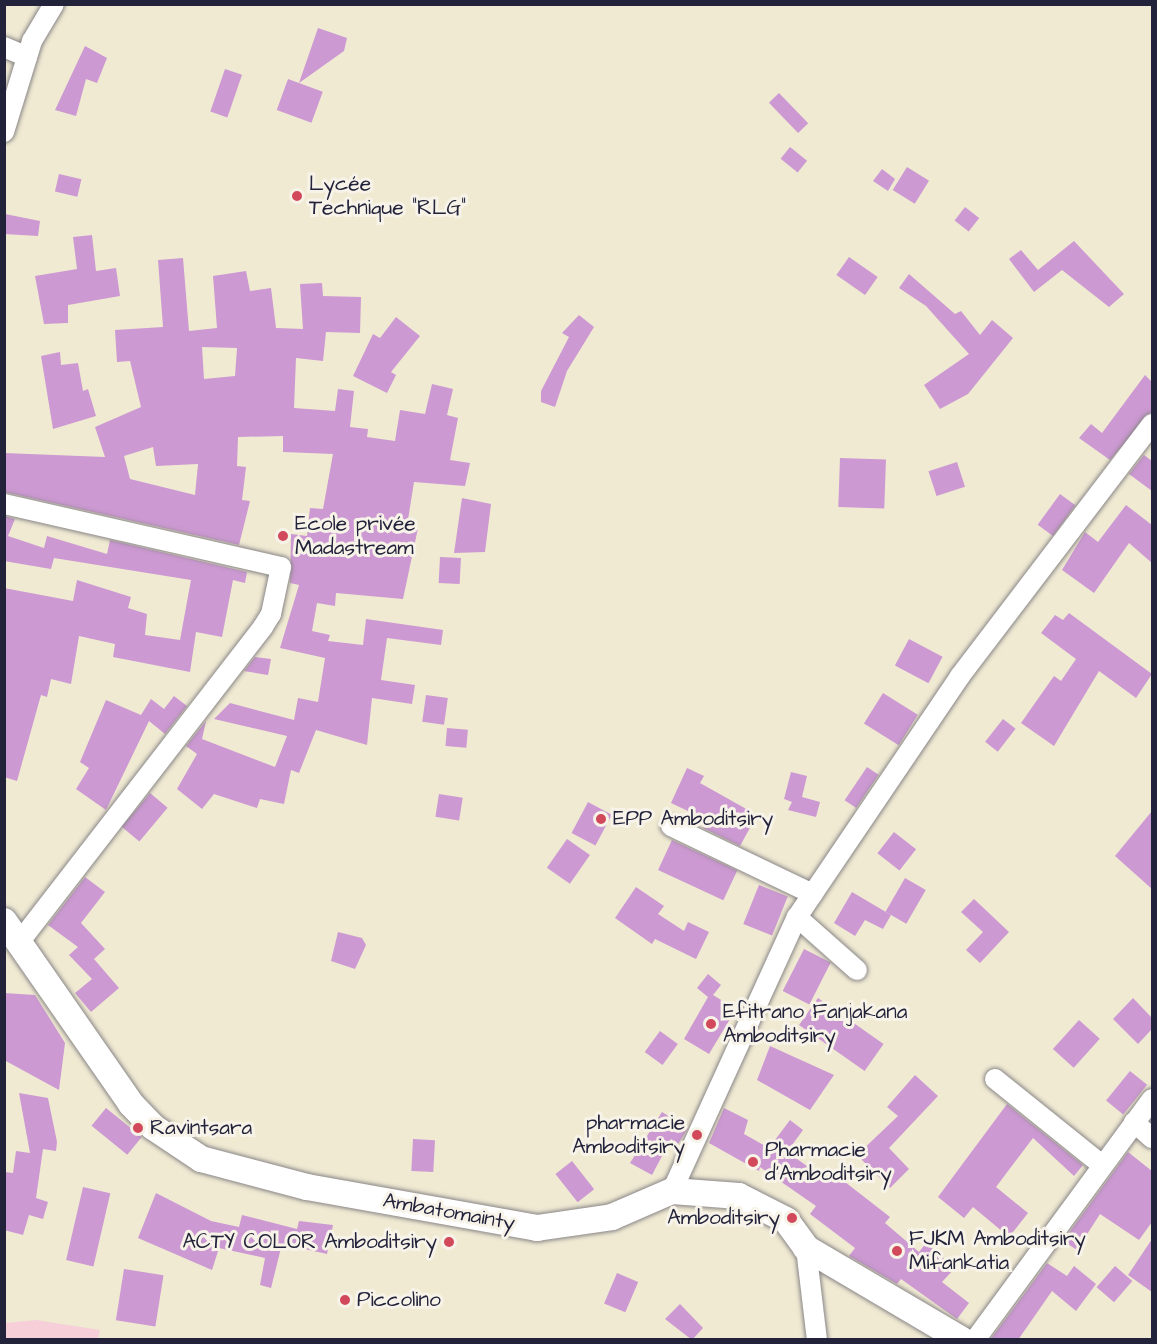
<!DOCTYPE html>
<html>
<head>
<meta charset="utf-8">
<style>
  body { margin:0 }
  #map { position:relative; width:1157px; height:1344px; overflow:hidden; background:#f0ead3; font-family:"Architects Daughter",sans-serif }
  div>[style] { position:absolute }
  .built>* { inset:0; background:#f6cfd9 }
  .building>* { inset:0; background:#cc99d2; transform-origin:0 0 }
  .roads { filter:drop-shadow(0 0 2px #898687) drop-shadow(0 0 2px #898687) }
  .minor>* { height:20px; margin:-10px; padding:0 10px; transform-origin:10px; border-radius:10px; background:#fff }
  .major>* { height:26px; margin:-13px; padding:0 13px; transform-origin:13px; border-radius:13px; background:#fff }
  .dots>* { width:16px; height:16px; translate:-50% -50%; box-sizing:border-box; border:3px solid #f7f3e8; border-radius:50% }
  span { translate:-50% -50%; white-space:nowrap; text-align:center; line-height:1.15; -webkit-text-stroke:6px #f7f3e8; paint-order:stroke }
  .poi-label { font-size:21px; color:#22223b }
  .left { translate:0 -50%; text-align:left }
  .right { translate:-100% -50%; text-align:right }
  .street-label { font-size:21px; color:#22223b }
  .frame { position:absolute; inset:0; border:6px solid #22223b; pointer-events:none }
</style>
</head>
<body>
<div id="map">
  <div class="built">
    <div style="clip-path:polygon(36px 1320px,100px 1330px,98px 1339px,5px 1339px,5px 1323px)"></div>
  </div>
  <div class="building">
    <div style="clip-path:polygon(318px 28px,347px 38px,344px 51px,299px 83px)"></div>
    <div style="clip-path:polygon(85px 46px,107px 58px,97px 83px,86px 79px,76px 116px,55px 110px)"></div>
    <div style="left:225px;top:69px;width:18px;height:45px;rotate:19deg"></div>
    <div style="left:288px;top:79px;width:37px;height:33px;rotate:20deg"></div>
    <div style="left:779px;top:93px;width:42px;height:14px;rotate:46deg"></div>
    <div style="left:790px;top:147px;width:22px;height:15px;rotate:39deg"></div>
    <div style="left:907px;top:167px;width:26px;height:27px;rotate:32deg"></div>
    <div style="clip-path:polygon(882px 169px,895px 179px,888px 191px,873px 181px)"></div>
    <div style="left:59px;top:174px;width:23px;height:18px;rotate:13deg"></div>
    <div style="left:965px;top:207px;width:18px;height:17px;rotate:38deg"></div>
    <div style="clip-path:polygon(5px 214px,40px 221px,38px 236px,4px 234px)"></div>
    <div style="clip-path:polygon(92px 235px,96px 271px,116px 268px,120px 296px,68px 305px,68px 323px,44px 324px,35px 276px,77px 269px,73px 237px)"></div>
    <div style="clip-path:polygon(1074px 241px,1124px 294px,1109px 307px,1062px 270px,1034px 292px,1009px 259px,1021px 250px,1038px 270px)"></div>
    <div style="left:849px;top:257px;width:35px;height:22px;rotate:35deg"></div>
    <div style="clip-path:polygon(evenodd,183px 258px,189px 331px,217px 328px,213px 276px,246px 271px,250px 291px,271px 288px,276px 328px,303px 329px,300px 284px,322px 283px,323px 296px,361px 297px,360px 333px,326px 332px,323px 361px,296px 358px,294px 408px,335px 411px,338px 389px,354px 391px,350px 427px,368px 429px,367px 437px,395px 441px,400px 410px,425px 414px,432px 384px,453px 389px,447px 415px,458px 418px,450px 460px,470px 463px,465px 486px,414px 482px,407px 526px,418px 528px,403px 599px,336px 593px,335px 606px,317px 603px,312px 631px,330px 635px,328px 641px,363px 645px,366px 619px,443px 630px,441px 645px,387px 638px,381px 680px,415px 685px,412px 704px,372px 698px,367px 745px,316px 730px,299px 773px,291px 770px,284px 804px,260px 799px,257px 808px,214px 794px,202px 809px,177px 789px,197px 754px,186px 746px,206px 721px,202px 739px,275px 767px,287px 736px,214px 719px,230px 703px,294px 720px,298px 698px,318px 702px,325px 658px,280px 648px,299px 585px,290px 583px,291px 534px,307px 536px,310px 508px,323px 509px,333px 454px,283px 452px,283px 436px,238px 437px,237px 466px,246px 467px,242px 500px,250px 501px,239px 545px,4px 492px,4px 453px,105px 457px,95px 427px,141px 407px,130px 361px,117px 362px,115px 330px,163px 327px,158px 260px,183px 258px,202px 347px,237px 348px,235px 376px,204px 379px,202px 347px,183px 258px,153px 447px,156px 466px,198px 464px,195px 495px,130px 479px,124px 456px,153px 447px)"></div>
    <div style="clip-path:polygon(909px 274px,955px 314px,961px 311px,980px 335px,992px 320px,1013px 338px,968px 394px,940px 409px,924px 385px,969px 354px,926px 306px,899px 288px)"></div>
    <div style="clip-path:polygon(579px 315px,594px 327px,567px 371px,555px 407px,541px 402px,541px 391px,569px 337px,562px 333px)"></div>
    <div style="clip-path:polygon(396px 317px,420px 336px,391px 372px,396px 375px,387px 393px,353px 376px,373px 334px,380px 338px)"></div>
    <div style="clip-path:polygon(60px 352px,61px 365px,78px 363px,83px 391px,88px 389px,96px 416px,53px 429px,41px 356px)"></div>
    <div style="clip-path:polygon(1145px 375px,1152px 382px,1152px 411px,1110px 460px,1079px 438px,1091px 424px,1102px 433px)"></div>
    <div style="clip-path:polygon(1144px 455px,1152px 461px,1152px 491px,1129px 474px)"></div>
    <div style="left:840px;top:458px;width:46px;height:49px;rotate:2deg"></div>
    <div style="left:957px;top:462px;width:26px;height:30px;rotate:72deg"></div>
    <div style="left:1060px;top:494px;width:19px;height:38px;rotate:36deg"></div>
    <div style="clip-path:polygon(462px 498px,491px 504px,485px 552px,454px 553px)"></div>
    <div style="clip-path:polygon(1126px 505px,1152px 525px,1152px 563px,1129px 543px,1094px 593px,1062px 570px,1085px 532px,1098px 542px)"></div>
    <div style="clip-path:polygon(4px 516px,15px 519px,8px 536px,44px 548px,47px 536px,107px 554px,110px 540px,247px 572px,245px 583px,233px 580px,222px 637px,196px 632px,190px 672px,113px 657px,115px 644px,79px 636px,71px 684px,51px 679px,47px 697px,41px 695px,17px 781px,4px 777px,4px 588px,73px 601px,77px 580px,131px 597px,128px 608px,147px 614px,145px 635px,180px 640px,191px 580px,54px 558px,51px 569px,4px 561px)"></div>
    <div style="left:440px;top:557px;width:21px;height:26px;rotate:3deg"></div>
    <div style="clip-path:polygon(1069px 613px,1152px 674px,1136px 698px,1099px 671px,1054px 746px,1021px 723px,1054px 676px,1061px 681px,1076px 659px,1041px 633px,1055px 615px,1063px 620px)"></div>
    <div style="left:909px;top:639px;width:38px;height:30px;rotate:28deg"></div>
    <div style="clip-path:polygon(255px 657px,271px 659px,268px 675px,244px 671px)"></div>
    <div style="left:883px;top:693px;width:41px;height:36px;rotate:32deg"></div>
    <div style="left:426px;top:695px;width:22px;height:27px;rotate:8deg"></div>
    <div style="clip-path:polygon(174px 696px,187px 706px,165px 734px,149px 721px,106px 810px,76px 789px,89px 768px,80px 762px,106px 700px,141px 715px,151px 699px,164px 709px)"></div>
    <div style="left:1003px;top:719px;width:16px;height:29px;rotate:38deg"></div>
    <div style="left:447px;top:728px;width:21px;height:18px;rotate:5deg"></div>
    <div style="left:867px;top:767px;width:14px;height:40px;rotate:34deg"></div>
    <div style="clip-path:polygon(687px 768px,704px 776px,700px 783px,757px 815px,740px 846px,703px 828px,707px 820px,671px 803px)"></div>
    <div style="clip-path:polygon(791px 772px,807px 776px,802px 797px,820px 802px,816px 817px,788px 810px,792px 802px,784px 799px)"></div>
    <div style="left:150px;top:793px;width:23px;height:44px;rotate:40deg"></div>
    <div style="left:439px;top:794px;width:24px;height:23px;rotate:9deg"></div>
    <div style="left:588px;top:802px;width:27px;height:35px;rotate:28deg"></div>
    <div style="clip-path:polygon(1152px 811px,1152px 889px,1115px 856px)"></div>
    <div style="left:894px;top:832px;width:28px;height:27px;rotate:38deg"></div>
    <div style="left:567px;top:839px;width:28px;height:35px;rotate:35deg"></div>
    <div style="left:672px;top:840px;width:72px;height:33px;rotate:25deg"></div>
    <div style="clip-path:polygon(85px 877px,105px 892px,81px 923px,105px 949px,94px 959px,119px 988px,91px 1012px,75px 993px,92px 979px,69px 955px,78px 947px,48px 925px)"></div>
    <div style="left:905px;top:878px;width:24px;height:39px;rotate:30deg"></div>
    <div style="left:759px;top:885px;width:31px;height:42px;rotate:22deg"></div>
    <div style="clip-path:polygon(636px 887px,664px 906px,658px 914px,684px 931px,688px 922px,709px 932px,696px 959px,655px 939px,652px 944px,615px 918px)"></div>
    <div style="clip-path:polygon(852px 892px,891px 915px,883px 929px,865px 920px,855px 936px,834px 923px)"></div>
    <div style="clip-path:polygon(974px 899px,1009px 932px,980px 963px,966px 950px,983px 932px,961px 912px)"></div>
    <div style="clip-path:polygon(338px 932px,362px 938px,366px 945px,355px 969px,331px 961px)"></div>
    <div style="left:804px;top:949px;width:30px;height:47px;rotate:27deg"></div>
    <div style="clip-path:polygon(708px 974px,721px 985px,713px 995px,736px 1009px,709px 1054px,684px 1039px,708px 997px,697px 988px)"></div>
    <div style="clip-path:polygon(4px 993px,35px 995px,65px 1043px,59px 1090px,4px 1060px)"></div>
    <div style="left:818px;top:998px;width:80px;height:33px;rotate:35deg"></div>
    <div style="clip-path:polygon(1133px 998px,1152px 1018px,1152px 1029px,1138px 1044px,1113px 1019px)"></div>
    <div style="left:1079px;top:1020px;width:28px;height:39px;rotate:42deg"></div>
    <div style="left:660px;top:1031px;width:22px;height:26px;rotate:36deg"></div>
    <div style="clip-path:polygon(770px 1046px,834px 1075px,810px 1110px,757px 1080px)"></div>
    <div style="left:1130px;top:1071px;width:22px;height:38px;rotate:39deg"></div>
    <div style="clip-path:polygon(915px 1075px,938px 1096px,889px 1148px,909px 1169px,890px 1188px,857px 1155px,898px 1116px,887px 1107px)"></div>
    <div style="clip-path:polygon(19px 1093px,48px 1098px,57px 1142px,56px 1151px,43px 1149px,36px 1198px,48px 1202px,43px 1219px,29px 1215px,23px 1235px,4px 1230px,5px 1172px,13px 1173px,16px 1151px,30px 1153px)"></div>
    <div style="clip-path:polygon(1007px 1104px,1083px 1165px,1074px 1176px,1033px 1138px,996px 1187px,1028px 1213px,1009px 1237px,973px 1207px,964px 1218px,938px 1197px)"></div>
    <div style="left:106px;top:1108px;width:46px;height:23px;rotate:39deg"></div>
    <div style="clip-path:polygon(724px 1108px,748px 1120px,744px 1134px,769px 1148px,790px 1120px,803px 1130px,787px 1152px,830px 1182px,836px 1175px,890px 1217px,885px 1223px,919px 1252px,926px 1243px,955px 1268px,942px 1282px,969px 1303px,957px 1319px,901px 1279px,897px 1284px,849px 1256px,855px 1248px,810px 1214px,816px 1206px,760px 1167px,759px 1171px,709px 1143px)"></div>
    <div style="clip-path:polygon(662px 1112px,688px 1128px,678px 1144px,671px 1139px,652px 1175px,630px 1163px)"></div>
    <div style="left:413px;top:1139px;width:22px;height:32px;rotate:3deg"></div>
    <div style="clip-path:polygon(1128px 1152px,1152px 1171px,1152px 1222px,1139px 1240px,1100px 1214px,1077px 1250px,1063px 1241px)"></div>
    <div style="left:572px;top:1161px;width:36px;height:21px;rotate:52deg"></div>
    <div style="left:83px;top:1187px;width:28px;height:75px;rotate:13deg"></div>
    <div style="clip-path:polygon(156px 1193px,211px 1221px,239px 1227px,242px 1215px,297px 1229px,299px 1221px,333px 1225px,327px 1254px,282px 1244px,271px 1288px,260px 1285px,265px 1258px,219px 1248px,212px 1270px,138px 1238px)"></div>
    <div style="clip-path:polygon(1152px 1239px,1152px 1292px,1128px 1275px)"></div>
    <div style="clip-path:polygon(1047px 1263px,1067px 1276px,1074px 1266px,1096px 1284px,1076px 1311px,1052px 1291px,1018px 1340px,990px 1340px)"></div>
    <div style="left:1115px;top:1266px;width:23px;height:28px;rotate:41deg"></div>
    <div style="left:124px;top:1269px;width:40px;height:52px;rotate:9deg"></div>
    <div style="left:617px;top:1273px;width:23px;height:33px;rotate:23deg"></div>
    <div style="clip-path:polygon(680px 1304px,703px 1328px,692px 1340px,665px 1319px)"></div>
  </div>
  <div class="roads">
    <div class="minor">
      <div style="left:4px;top:47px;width:25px;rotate:23deg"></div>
      <div style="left:4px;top:132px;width:95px;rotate:-72.9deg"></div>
      <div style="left:32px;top:41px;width:43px;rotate:-59.3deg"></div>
      <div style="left:4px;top:504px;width:284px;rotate:12.8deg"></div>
      <div style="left:281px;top:567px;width:48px;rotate:102deg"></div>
      <div style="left:271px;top:614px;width:15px;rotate:122deg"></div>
      <div style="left:263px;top:627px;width:396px;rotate:127.7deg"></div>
      <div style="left:671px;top:826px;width:157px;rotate:25.6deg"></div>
      <div style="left:797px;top:917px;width:80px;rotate:41.5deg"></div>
      <div style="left:995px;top:1079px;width:137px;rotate:38.8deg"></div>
      <div style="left:1134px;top:1122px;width:24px;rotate:42deg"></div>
      <div style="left:672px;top:1191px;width:301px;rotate:-65.5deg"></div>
      <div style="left:797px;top:917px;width:291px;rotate:-55.9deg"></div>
      <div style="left:960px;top:676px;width:317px;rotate:-52.7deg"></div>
      <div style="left:806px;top:1248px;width:93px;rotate:83.2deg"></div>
      <div style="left:975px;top:1340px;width:299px;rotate:-53.7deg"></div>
    </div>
    <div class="major">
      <div style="left:4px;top:921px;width:223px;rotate:55.2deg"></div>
      <div style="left:131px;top:1104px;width:32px;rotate:46deg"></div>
      <div style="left:153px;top:1127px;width:58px;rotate:33.7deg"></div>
      <div style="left:201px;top:1159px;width:110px;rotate:14.8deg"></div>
      <div style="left:307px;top:1187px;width:234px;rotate:10.1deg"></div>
      <div style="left:537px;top:1228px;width:76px;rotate:-8.3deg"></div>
      <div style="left:612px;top:1217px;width:65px;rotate:-23.4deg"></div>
      <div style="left:672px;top:1191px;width:67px;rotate:4.3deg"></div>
      <div style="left:739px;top:1196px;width:53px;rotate:27.1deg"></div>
      <div style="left:786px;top:1220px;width:34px;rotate:54deg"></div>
      <div style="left:806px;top:1248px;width:181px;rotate:30.5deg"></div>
    </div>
  </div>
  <div class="dots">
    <div style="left:297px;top:196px;background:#d1495b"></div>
    <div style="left:283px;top:536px;background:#d1495b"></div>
    <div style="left:601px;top:819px;background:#d1495b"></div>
    <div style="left:711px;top:1024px;background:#d1495b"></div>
    <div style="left:138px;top:1128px;background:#d1495b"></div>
    <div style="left:697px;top:1135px;background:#d1495b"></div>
    <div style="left:753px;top:1162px;background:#d1495b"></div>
    <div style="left:792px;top:1218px;background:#d1495b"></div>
    <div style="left:449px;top:1242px;background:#d1495b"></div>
    <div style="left:897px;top:1251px;background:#d1495b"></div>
    <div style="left:345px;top:1300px;background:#d1495b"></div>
  </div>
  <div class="poi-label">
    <span class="left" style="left:309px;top:196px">Lycée<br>Technique "RLG"</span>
    <span class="left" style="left:295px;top:536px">Ecole privée<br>Madastream</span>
    <span class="left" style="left:613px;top:819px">EPP Amboditsiry</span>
    <span class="left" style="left:723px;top:1024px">Efitrano Fanjakana<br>Amboditsiry</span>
    <span class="right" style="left:685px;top:1135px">pharmacie<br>Amboditsiry</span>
    <span class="left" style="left:150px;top:1128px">Ravintsara</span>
    <span class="left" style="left:765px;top:1162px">Pharmacie<br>d'Amboditsiry</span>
    <span class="right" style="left:780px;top:1218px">Amboditsiry</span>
    <span class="left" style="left:909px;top:1251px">FJKM Amboditsiry<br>Mifankatia</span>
    <span class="right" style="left:437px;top:1242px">ACTY COLOR Amboditsiry</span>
    <span class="left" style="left:357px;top:1300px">Piccolino</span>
  </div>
  <div class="street-label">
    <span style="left:449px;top:1212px;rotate:10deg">Ambatomainty</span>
  </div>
  <div class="frame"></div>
</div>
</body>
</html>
